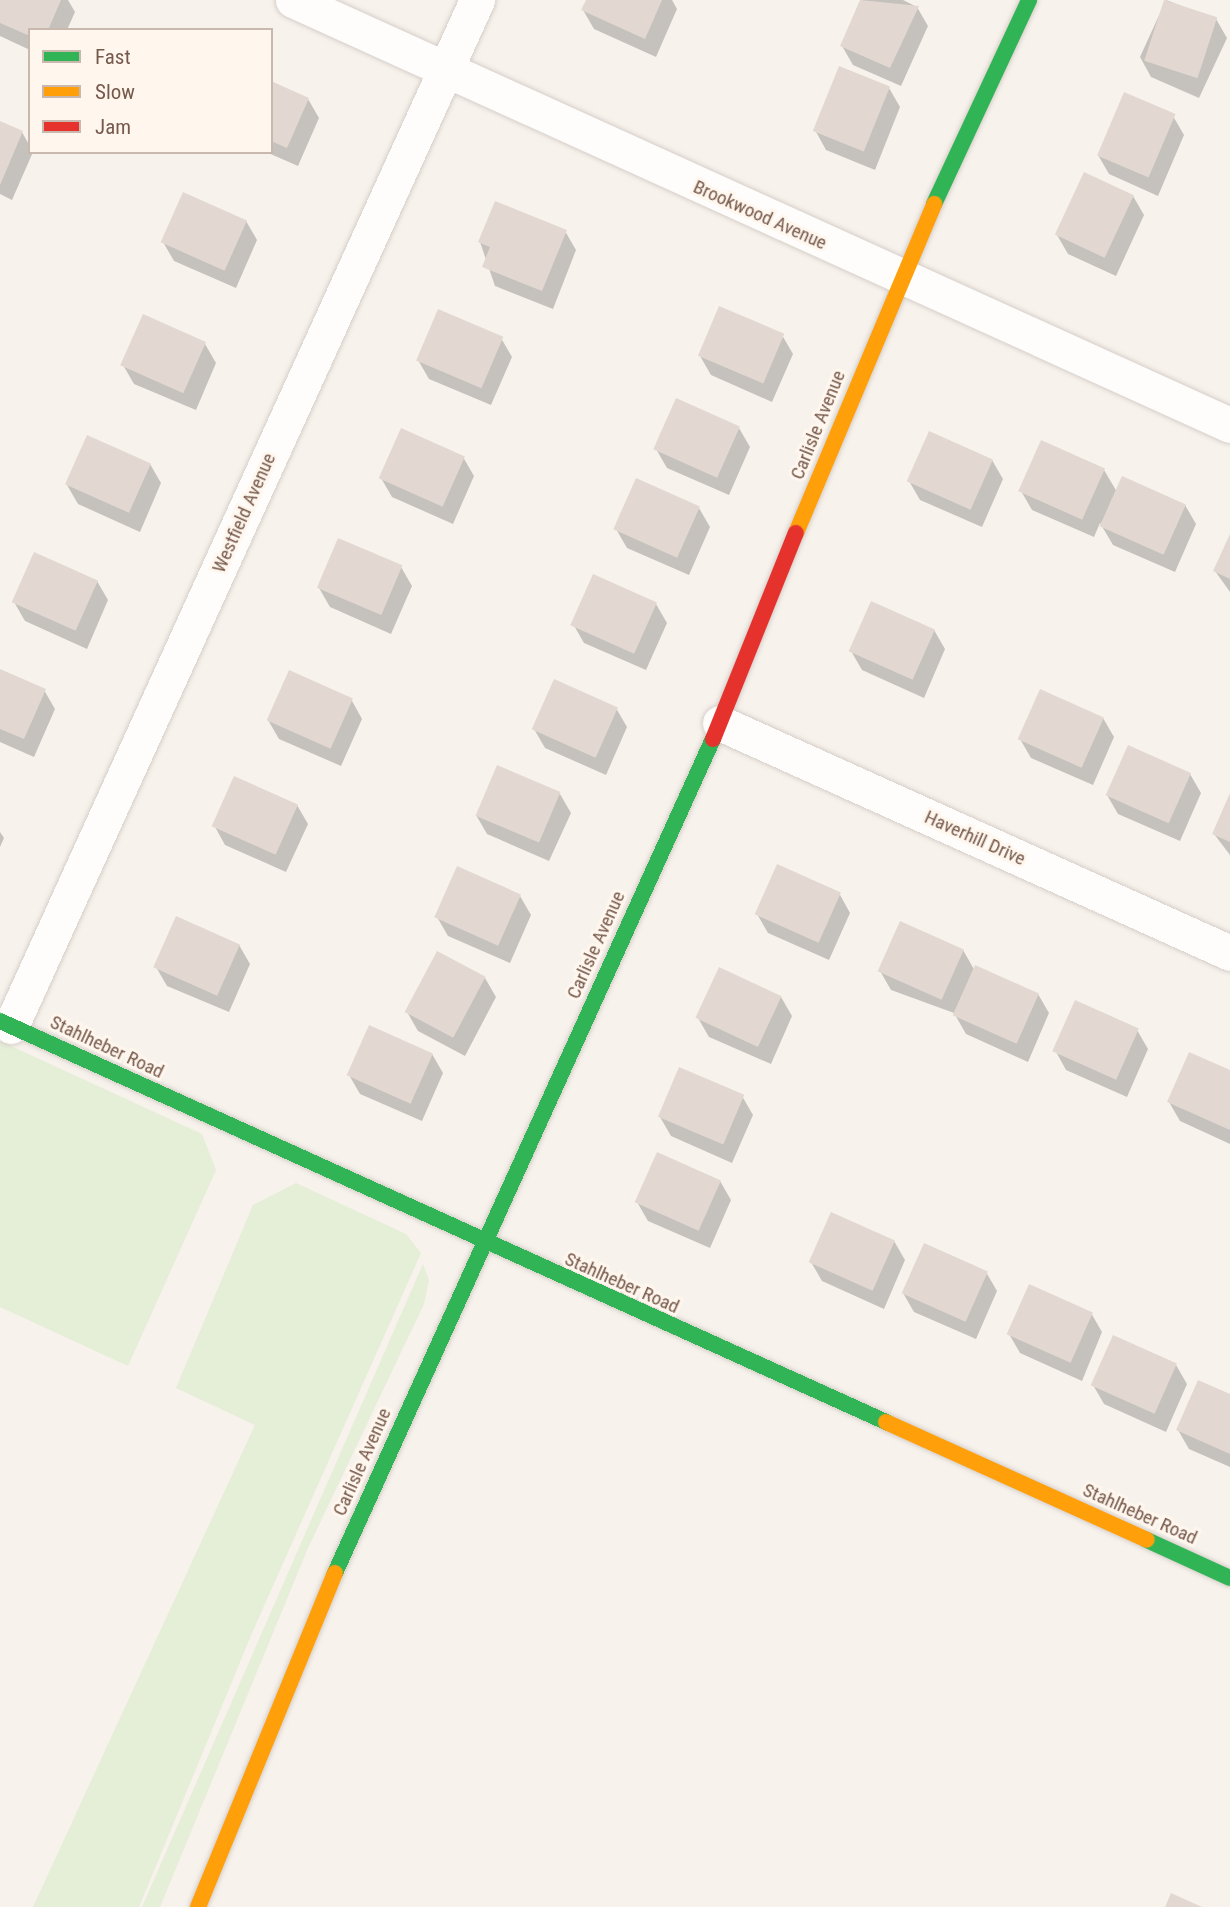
<!DOCTYPE html>
<html>
<head>
<meta charset="utf-8">
<style>
  body { margin:0 }
  #map { position:relative; width:1230px; height:1907px; overflow:hidden; background:#f7f2ec; font-family:"Roboto Condensed",sans-serif }
  div>[style] { position:absolute }
  .green>* { inset:0; background:#e5eed7 }
  .shadow>* { inset:0; background:#0003 }
  .building>* { inset:0; background:#e2d8d1; transform-origin:0 0 }
  .roads { filter:drop-shadow(0 0 2px #d6cec9) drop-shadow(0 0 2px #d6cec9) }
  .street>* { height:35px; margin:-17.5px; padding:0 17.5px; transform-origin:17.5px; border-radius:17.5px; background:#fefdfc }
  .fast>* { height:16px; margin:-8px; padding:0 8px; transform-origin:8px; border-radius:8px; background:#30b455 }
  .slow>* { height:16px; margin:-8px; padding:0 8px; transform-origin:8px; border-radius:8px; background:#ff9f0a }
  .jam>* { height:16px; margin:-8px; padding:0 8px; transform-origin:8px; border-radius:8px; background:#e5322d }
  span { translate:-50% -50%; white-space:nowrap; text-align:center; line-height:1.15; -webkit-text-stroke:6px #fff7ee; paint-order:stroke }
  .street-label { font-size:19px; color:#77594c }
  .legend { position:absolute; left:28px; top:28px; width:245px; height:126px; box-sizing:border-box; background:#fff7ee; border:2px solid #c9b8ad; margin:0; padding:9px 12px; list-style:none; font-size:21px; color:#77594c }
  .legend li { display:flex; align-items:center; gap:14px; height:35px }
  .legend b { width:35px; border:2px solid #c9b8ad }
</style>
</head>
<body>
<div id="map">
  <div class="green">
    <div style="clip-path:polygon(0 1041px,202px 1134px,216px 1170px,128px 1366px,0 1307px)"></div>
    <div style="clip-path:polygon(296px 1183px,406px 1234px,421px 1253px,252px 1633px,139px 1907px,33px 1907px,255px 1425px,176px 1388px,253px 1205px)"></div>
    <div style="clip-path:polygon(423px 1264px,429px 1280px,424px 1304px,308px 1548px,160px 1907px,142px 1907px)"></div>
  </div>
  <div class="shadow">
    <div style="clip-path:polygon(0 0,68px 0,75px 12px,67px 30px,30px 30px,30px 50px,0 36px)"></div>
    <div style="clip-path:polygon(588px 0,672px 0,677px 9px,656px 57px,594px 29px,583px 10px)"></div>
    <div style="clip-path:polygon(862px 0,903px 0,917px 7px,928px 26px,901px 86px,853px 65px,842px 46px)"></div>
    <div style="clip-path:polygon(1166px 0,1216px 19px,1227px 38px,1199px 98px,1151px 77px,1140px 57px)"></div>
    <div style="clip-path:polygon(271px 83px,308px 99px,319px 118px,298px 166px,266px 152px,271px 152px)"></div>
    <div style="clip-path:polygon(889px 88px,900px 107px,875px 170px,826px 150px,815px 130px)"></div>
    <div style="clip-path:polygon(1173px 116px,1184px 135px,1158px 196px,1109px 174px,1098px 155px)"></div>
    <div style="clip-path:polygon(0 123px,22px 132px,33px 152px,12px 200px,0 194px)"></div>
    <div style="clip-path:polygon(1133px 196px,1144px 215px,1116px 276px,1068px 254px,1057px 235px)"></div>
    <div style="clip-path:polygon(246px 221px,257px 240px,236px 288px,174px 261px,163px 242px)"></div>
    <div style="clip-path:polygon(565px 231px,576px 250px,553px 309px,495px 286px,480px 242px)"></div>
    <div style="clip-path:polygon(782px 335px,793px 354px,772px 402px,711px 375px,700px 356px)"></div>
    <div style="clip-path:polygon(501px 338px,512px 357px,491px 405px,429px 379px,418px 360px)"></div>
    <div style="clip-path:polygon(205px 344px,216px 363px,196px 410px,134px 384px,123px 365px)"></div>
    <div style="clip-path:polygon(739px 428px,750px 447px,729px 495px,667px 468px,656px 449px)"></div>
    <div style="clip-path:polygon(463px 457px,474px 476px,453px 524px,392px 497px,381px 478px)"></div>
    <div style="clip-path:polygon(992px 460px,1003px 479px,982px 527px,920px 500px,909px 481px)"></div>
    <div style="clip-path:polygon(150px 464px,161px 483px,140px 532px,78px 504px,67px 485px)"></div>
    <div style="clip-path:polygon(1104px 470px,1117px 492px,1185px 505px,1196px 524px,1175px 572px,1113px 545px,1100px 523px,1094px 537px,1032px 510px,1021px 491px)"></div>
    <div style="clip-path:polygon(699px 508px,710px 527px,689px 575px,627px 548px,616px 529px)"></div>
    <div style="clip-path:polygon(1230px 538px,1230px 592px,1215px 571px)"></div>
    <div style="clip-path:polygon(401px 567px,412px 586px,391px 634px,330px 607px,319px 588px)"></div>
    <div style="clip-path:polygon(97px 581px,108px 600px,87px 649px,25px 621px,14px 602px)"></div>
    <div style="clip-path:polygon(656px 604px,667px 623px,646px 670px,584px 643px,573px 624px)"></div>
    <div style="clip-path:polygon(934px 630px,945px 649px,924px 698px,862px 670px,851px 651px)"></div>
    <div style="clip-path:polygon(0 671px,44px 690px,55px 709px,34px 757px,0 742px)"></div>
    <div style="clip-path:polygon(351px 699px,362px 719px,341px 766px,279px 739px,268px 720px)"></div>
    <div style="clip-path:polygon(616px 708px,627px 727px,606px 775px,545px 748px,534px 729px)"></div>
    <div style="clip-path:polygon(1103px 718px,1114px 737px,1093px 785px,1031px 758px,1020px 739px)"></div>
    <div style="clip-path:polygon(1190px 774px,1201px 793px,1180px 841px,1118px 814px,1107px 795px)"></div>
    <div style="clip-path:polygon(560px 794px,571px 813px,549px 861px,487px 834px,476px 815px)"></div>
    <div style="clip-path:polygon(1230px 798px,1230px 855px,1214px 834px)"></div>
    <div style="clip-path:polygon(297px 805px,308px 824px,286px 872px,225px 845px,214px 825px)"></div>
    <div style="clip-path:polygon(0 832px,4px 838px,0 847px)"></div>
    <div style="clip-path:polygon(839px 893px,850px 913px,829px 960px,768px 933px,757px 914px)"></div>
    <div style="clip-path:polygon(520px 896px,531px 915px,510px 963px,448px 936px,437px 917px)"></div>
    <div style="clip-path:polygon(239px 945px,250px 964px,229px 1012px,167px 986px,156px 967px)"></div>
    <div style="clip-path:polygon(963px 950px,975px 971px,1038px 994px,1049px 1013px,1028px 1062px,966px 1034px,954px 1013px,891px 990px,880px 971px)"></div>
    <div style="clip-path:polygon(485px 978px,496px 997px,465px 1056px,418px 1031px,407px 1012px)"></div>
    <div style="clip-path:polygon(781px 997px,792px 1016px,771px 1064px,709px 1037px,698px 1018px)"></div>
    <div style="clip-path:polygon(1137px 1030px,1148px 1049px,1127px 1097px,1066px 1070px,1055px 1050px)"></div>
    <div style="clip-path:polygon(432px 1054px,443px 1073px,422px 1121px,360px 1094px,349px 1075px)"></div>
    <div style="clip-path:polygon(1230px 1072px,1230px 1144px,1180px 1121px,1169px 1102px)"></div>
    <div style="clip-path:polygon(742px 1096px,753px 1115px,732px 1163px,671px 1136px,660px 1117px)"></div>
    <div style="clip-path:polygon(720px 1181px,731px 1200px,710px 1248px,648px 1221px,637px 1202px)"></div>
    <div style="clip-path:polygon(894px 1241px,905px 1260px,884px 1309px,822px 1281px,811px 1262px)"></div>
    <div style="clip-path:polygon(986px 1272px,997px 1291px,976px 1339px,914px 1312px,903px 1293px)"></div>
    <div style="clip-path:polygon(1091px 1313px,1102px 1332px,1082px 1381px,1020px 1353px,1009px 1334px)"></div>
    <div style="clip-path:polygon(1176px 1365px,1187px 1384px,1166px 1432px,1104px 1404px,1093px 1385px)"></div>
    <div style="clip-path:polygon(1230px 1396px,1230px 1467px,1189px 1449px,1178px 1430px)"></div>
  </div>
  <div class="building">
    <div style="clip-path:polygon(0 0,61px 0,48px 30px,30px 30px,30px 36px,0 23px)"></div>
    <div style="clip-path:polygon(586px 0,662px 0,645px 39px,581px 10px)"></div>
    <div style="clip-path:polygon(860px 0,919px 6px,890px 68px,840px 46px)"></div>
    <div style="left:1164px;top:0;width:56px;height:64px;rotate:18deg"></div>
    <div style="left:839px;top:66px;width:55px;height:70px;rotate:22deg"></div>
    <div style="clip-path:polygon(271px 81px,309px 98px,287px 148px,271px 141px)"></div>
    <div style="left:1124px;top:92px;width:56px;height:69px;rotate:23deg"></div>
    <div style="clip-path:polygon(0 121px,23px 131px,0 185px)"></div>
    <div style="left:1084px;top:172px;width:55px;height:69px;rotate:25deg"></div>
    <div style="left:183px;top:192px;width:70px;height:55px;rotate:24deg"></div>
    <div style="clip-path:polygon(495px 201px,567px 230px,542px 291px,482px 267px,490px 247px,478px 242px)"></div>
    <div style="left:719px;top:306px;width:71px;height:54px;rotate:23deg"></div>
    <div style="left:438px;top:309px;width:71px;height:56px;rotate:23deg"></div>
    <div style="left:143px;top:314px;width:69px;height:56px;rotate:24deg"></div>
    <div style="left:676px;top:398px;width:70px;height:56px;rotate:24deg"></div>
    <div style="left:401px;top:428px;width:70px;height:55px;rotate:24deg"></div>
    <div style="left:929px;top:431px;width:70px;height:55px;rotate:24deg"></div>
    <div style="left:87px;top:435px;width:70px;height:54px;rotate:24deg"></div>
    <div style="left:1041px;top:440px;width:70px;height:56px;rotate:24deg"></div>
    <div style="left:1122px;top:476px;width:70px;height:55px;rotate:24deg"></div>
    <div style="left:636px;top:478px;width:70px;height:56px;rotate:24deg"></div>
    <div style="clip-path:polygon(1230px 534px,1230px 579px,1213px 571px)"></div>
    <div style="left:338px;top:538px;width:70px;height:54px;rotate:23deg"></div>
    <div style="left:34px;top:552px;width:70px;height:55px;rotate:24deg"></div>
    <div style="left:593px;top:574px;width:70px;height:56px;rotate:24deg"></div>
    <div style="left:871px;top:601px;width:70px;height:55px;rotate:24deg"></div>
    <div style="clip-path:polygon(0 669px,46px 689px,24px 739px,0 729px)"></div>
    <div style="left:289px;top:670px;width:70px;height:55px;rotate:24deg"></div>
    <div style="left:554px;top:679px;width:70px;height:55px;rotate:24deg"></div>
    <div style="left:1040px;top:689px;width:70px;height:55px;rotate:24deg"></div>
    <div style="left:1128px;top:745px;width:69px;height:55px;rotate:24deg"></div>
    <div style="left:497px;top:765px;width:69px;height:55px;rotate:23deg"></div>
    <div style="left:234px;top:776px;width:70px;height:55px;rotate:24deg"></div>
    <div style="clip-path:polygon(1230px 793px,1230px 842px,1212px 834px)"></div>
    <div style="left:777px;top:864px;width:70px;height:55px;rotate:24deg"></div>
    <div style="left:457px;top:866px;width:70px;height:56px;rotate:24deg"></div>
    <div style="left:176px;top:916px;width:70px;height:56px;rotate:24deg"></div>
    <div style="left:900px;top:921px;width:70px;height:55px;rotate:24deg"></div>
    <div style="left:437px;top:951px;width:55px;height:69px;rotate:28deg"></div>
    <div style="left:975px;top:965px;width:70px;height:55px;rotate:24deg"></div>
    <div style="left:719px;top:967px;width:69px;height:56px;rotate:25deg"></div>
    <div style="left:1075px;top:1000px;width:70px;height:56px;rotate:24deg"></div>
    <div style="left:369px;top:1025px;width:70px;height:55px;rotate:24deg"></div>
    <div style="clip-path:polygon(1189px 1052px,1230px 1070px,1230px 1130px,1167px 1102px)"></div>
    <div style="left:679px;top:1067px;width:71px;height:54px;rotate:23deg"></div>
    <div style="left:657px;top:1152px;width:70px;height:55px;rotate:24deg"></div>
    <div style="left:831px;top:1212px;width:70px;height:55px;rotate:24deg"></div>
    <div style="left:924px;top:1243px;width:70px;height:55px;rotate:24deg"></div>
    <div style="left:1029px;top:1284px;width:70px;height:55px;rotate:24deg"></div>
    <div style="left:1113px;top:1335px;width:70px;height:55px;rotate:24deg"></div>
    <div style="clip-path:polygon(1198px 1380px,1230px 1394px,1230px 1454px,1176px 1430px)"></div>
    <div style="clip-path:polygon(1171px 1893px,1202px 1907px,1165px 1907px)"></div>
  </div>
  <div class="roads">
    <div class="street">
      <div style="left:293px;top:0;width:1029px;rotate:24.4deg"></div>
      <div style="left:720px;top:723px;width:559px;rotate:24.27deg"></div>
      <div style="left:11px;top:1026px;width:1127px;rotate:-65.57deg"></div>
    </div>
    <div class="fast">
      <div style="left:934px;top:204px;width:225px;rotate:-65deg"></div>
      <div style="left:0;top:1021px;width:973px;rotate:24.35deg"></div>
      <div style="left:1147px;top:1540px;width:91px;rotate:24.6deg"></div>
      <div style="left:335px;top:1573px;width:916px;rotate:-65.62deg"></div>
    </div>
    <div class="slow">
      <div style="left:796px;top:533px;width:357px;rotate:-67.2deg"></div>
      <div style="left:886px;top:1422px;width:286px;rotate:24.3deg"></div>
      <div style="left:198px;top:1907px;width:361px;rotate:-67.7deg"></div>
    </div>
    <div class="jam">
      <div style="left:713px;top:739px;width:222px;rotate:-68.1deg"></div>
    </div>
  </div>
  <div class="street-label">
    <span style="left:760px;top:215px;rotate:24deg">Brookwood Avenue</span>
    <span style="left:818px;top:425px;rotate:-68deg">Carlisle Avenue</span>
    <span style="left:244px;top:513px;rotate:-66deg">Westfield Avenue</span>
    <span style="left:975px;top:838px;rotate:24deg">Haverhill Drive</span>
    <span style="left:596px;top:945px;rotate:-66deg">Carlisle Avenue</span>
    <span style="left:107px;top:1047px;rotate:25deg">Stahlheber Road</span>
    <span style="left:622px;top:1283px;rotate:24deg">Stahlheber Road</span>
    <span style="left:362px;top:1462px;rotate:-66deg">Carlisle Avenue</span>
    <span style="left:1140px;top:1514px;rotate:24deg">Stahlheber Road</span>
  </div>
  <ul class="legend">
  <li><b style="height:9px;background:#30b455"></b>Fast</li>
  <li><b style="height:9px;background:#ff9f0a"></b>Slow</li>
  <li><b style="height:9px;background:#e5322d"></b>Jam</li>
  </ul>
</div>
</body>
</html>
